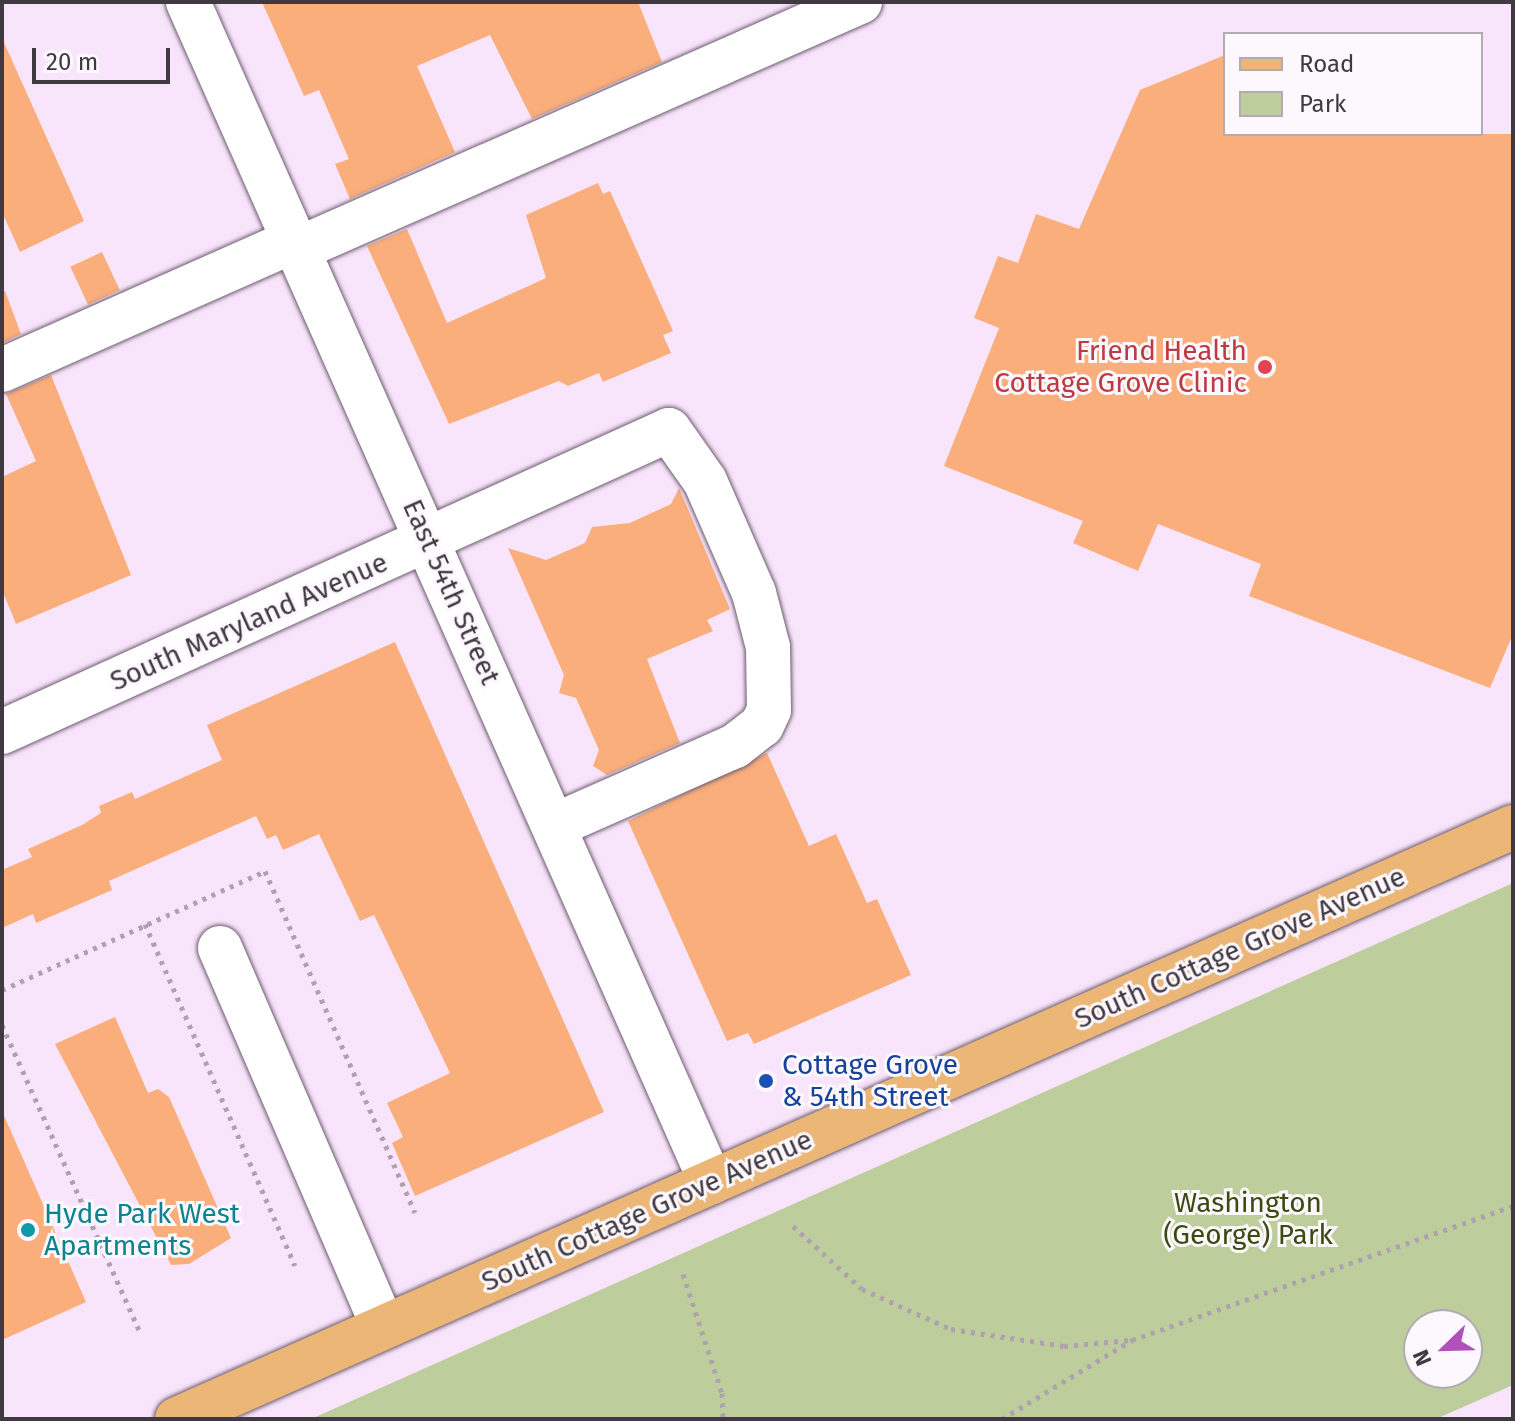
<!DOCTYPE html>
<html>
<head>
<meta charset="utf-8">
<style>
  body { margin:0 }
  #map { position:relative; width:1515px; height:1421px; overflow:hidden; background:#f9e5fb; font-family:"Fira Sans",sans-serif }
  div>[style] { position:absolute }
  .green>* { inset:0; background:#bdce9c }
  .building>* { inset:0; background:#faae7c; transform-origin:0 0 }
  .path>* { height:5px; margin-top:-2.5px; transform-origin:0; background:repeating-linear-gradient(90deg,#b0a1b2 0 4px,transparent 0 10px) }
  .roads { filter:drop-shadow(0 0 2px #6c5c6f) drop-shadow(0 0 2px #6c5c6f) }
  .minor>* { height:44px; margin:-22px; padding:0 22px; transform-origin:22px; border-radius:22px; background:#fff }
  .major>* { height:44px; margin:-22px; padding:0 22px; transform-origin:22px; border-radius:22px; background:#ecb677 }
  .dots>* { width:22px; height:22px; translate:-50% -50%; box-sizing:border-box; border:4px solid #fcf8fd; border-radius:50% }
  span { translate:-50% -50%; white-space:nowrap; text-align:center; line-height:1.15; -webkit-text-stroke:6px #fcf8fd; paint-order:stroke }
  .health-label { font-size:28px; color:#be3a42 }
  .right { translate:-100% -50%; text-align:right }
  .street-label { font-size:28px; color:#413942 }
  .transit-label { font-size:28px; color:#164399 }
  .left { translate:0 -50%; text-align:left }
  .park-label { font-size:28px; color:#3b4a0e }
  .culture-label { font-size:28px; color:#0d838f }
  .frame { position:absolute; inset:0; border:4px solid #413942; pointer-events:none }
  .legend { position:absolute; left:1223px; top:32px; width:260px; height:104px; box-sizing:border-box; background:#fcf8fd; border:2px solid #b1acb2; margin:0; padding:10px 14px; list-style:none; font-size:24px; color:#413942 }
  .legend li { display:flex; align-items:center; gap:16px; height:40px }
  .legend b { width:40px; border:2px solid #b1acb2 }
  .north { position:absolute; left:1403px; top:1309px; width:80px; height:80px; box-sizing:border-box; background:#fcf8fd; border:2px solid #b1acb2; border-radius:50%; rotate:247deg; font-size:22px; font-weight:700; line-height:32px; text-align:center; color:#413942 }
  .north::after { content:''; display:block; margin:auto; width:28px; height:36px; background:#b051bb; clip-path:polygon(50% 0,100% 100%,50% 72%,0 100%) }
  .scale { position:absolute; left:32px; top:48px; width:138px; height:36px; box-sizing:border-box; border:4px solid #413942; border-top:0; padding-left:10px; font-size:24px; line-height:28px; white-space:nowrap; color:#413942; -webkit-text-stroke:6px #fcf8fd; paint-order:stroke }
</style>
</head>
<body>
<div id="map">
  <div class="green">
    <div style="clip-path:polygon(evenodd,1513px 883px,1513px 1385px,1436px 1419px,311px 1419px,1513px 883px,1419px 1325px,1467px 1325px,1467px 1373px,1419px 1373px,1419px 1325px)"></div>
  </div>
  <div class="building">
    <div style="clip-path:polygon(262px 2px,638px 2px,662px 62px,532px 119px,490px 35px,417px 66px,455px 152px,350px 199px,335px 164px,349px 159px,319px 90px,304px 96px)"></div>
    <div style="clip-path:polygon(2px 38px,84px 221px,20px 252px,2px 212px)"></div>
    <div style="clip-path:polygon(1225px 55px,1225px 134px,1513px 134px,1513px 634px,1490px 688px,1249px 596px,1261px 564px,1158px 524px,1138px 571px,1073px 543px,1083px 521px,944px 466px,999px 328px,974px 318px,998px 256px,1018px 263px,1036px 214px,1079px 229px,1140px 90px)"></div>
    <div style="clip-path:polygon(598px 183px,603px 194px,610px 191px,673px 331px,663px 335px,671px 353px,603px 382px,599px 373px,568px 386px,559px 381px,449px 424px,367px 246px,407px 229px,447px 323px,546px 278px,526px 215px)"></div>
    <div style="left:102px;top:252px;width:42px;height:35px;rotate:65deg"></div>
    <div style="clip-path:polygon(5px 291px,21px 334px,2px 343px,2px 292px)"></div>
    <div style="clip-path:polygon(51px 375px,131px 575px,16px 624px,2px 590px,2px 477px,36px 461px,6px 394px)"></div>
    <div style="clip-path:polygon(679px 488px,730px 609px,707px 620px,713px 631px,647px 659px,680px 743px,607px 775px,593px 766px,599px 750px,576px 698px,559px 693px,564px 675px,508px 548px,546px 560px,585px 543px,592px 527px,630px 523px,671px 504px)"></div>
    <div style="clip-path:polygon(395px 642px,604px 1112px,415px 1196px,392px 1143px,403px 1137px,387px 1103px,450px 1073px,374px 915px,360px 921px,319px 834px,283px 850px,276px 835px,267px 839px,256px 816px,109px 881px,112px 890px,36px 923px,33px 914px,2px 928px,2px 870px,32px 857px,28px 849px,82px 825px,101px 813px,99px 806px,132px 792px,135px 799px,222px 760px,207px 725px)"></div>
    <div style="clip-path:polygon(767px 753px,809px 846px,836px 834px,867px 903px,877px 899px,911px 975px,754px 1044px,748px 1033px,727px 1041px,628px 821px)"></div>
    <div style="clip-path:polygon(115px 1017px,148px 1093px,158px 1089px,169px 1097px,231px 1238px,189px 1264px,171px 1265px,55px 1044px)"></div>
    <div style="clip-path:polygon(2px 1111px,86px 1302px,2px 1340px)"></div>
  </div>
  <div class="path">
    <div style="left:145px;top:924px;width:373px;rotate:66.3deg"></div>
    <div style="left:2px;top:990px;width:289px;rotate:-24.3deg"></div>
    <div style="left:265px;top:871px;width:373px;rotate:66.3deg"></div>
    <div style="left:2px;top:1025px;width:339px;rotate:65.8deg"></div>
    <div style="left:793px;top:1226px;width:93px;rotate:42.4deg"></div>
    <div style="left:862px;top:1289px;width:98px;rotate:24.2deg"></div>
    <div style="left:951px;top:1329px;width:114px;rotate:8.6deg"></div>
    <div style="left:1064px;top:1346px;width:67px;rotate:-5.1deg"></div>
    <div style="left:683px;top:1274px;width:125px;rotate:71.9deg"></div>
    <div style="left:722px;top:1393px;width:26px;rotate:88deg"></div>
    <div style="left:1002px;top:1419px;width:152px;rotate:-31.3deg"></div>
    <div style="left:1132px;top:1340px;width:404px;rotate:-19.4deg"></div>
  </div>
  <div class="roads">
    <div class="minor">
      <div style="left:188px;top:2px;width:1291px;rotate:66.1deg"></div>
      <div style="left:298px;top:249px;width:614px;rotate:-23.73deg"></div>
      <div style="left:2px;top:370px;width:321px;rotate:-23.9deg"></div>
      <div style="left:2px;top:732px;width:732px;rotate:-24.36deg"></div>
      <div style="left:669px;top:430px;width:62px;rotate:54.8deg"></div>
      <div style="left:705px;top:481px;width:122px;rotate:66.4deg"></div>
      <div style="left:754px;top:593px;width:56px;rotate:75.5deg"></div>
      <div style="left:768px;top:647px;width:63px;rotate:89.1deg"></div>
      <div style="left:769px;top:710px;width:17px;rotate:115deg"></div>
      <div style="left:762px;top:725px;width:34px;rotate:142deg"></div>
      <div style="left:735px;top:746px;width:198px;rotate:156.2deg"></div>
      <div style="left:220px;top:948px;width:413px;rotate:66.7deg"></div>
    </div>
    <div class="major">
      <div style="left:177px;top:1419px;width:1461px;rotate:-23.9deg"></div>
    </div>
  </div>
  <div class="dots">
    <div style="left:1265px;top:367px;background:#e0444e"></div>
    <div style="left:766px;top:1081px;background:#1a4fb4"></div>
    <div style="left:28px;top:1230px;background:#0f9aa8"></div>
  </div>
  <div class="health-label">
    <span class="right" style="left:1247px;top:367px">Friend Health<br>Cottage Grove Clinic</span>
  </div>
  <div class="street-label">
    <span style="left:451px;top:592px;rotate:66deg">East 54th Street</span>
    <span style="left:249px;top:622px;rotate:-24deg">South Maryland Avenue</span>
    <span style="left:1240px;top:948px;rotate:-24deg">South Cottage Grove Avenue</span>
    <span style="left:647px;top:1211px;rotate:-24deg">South Cottage Grove Avenue</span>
  </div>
  <div class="transit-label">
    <span class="left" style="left:782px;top:1081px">Cottage Grove<br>&amp; 54th Street</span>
  </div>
  <div class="park-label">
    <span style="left:1248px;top:1219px">Washington<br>(George) Park</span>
  </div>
  <div class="culture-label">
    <span class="left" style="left:44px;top:1230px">Hyde Park West<br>Apartments</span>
  </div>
  <div class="frame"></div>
  <ul class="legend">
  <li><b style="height:10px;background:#ecb677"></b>Road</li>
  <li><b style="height:22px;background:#bdce9c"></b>Park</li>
  </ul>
  <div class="north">N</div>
  <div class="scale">20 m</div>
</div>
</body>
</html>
